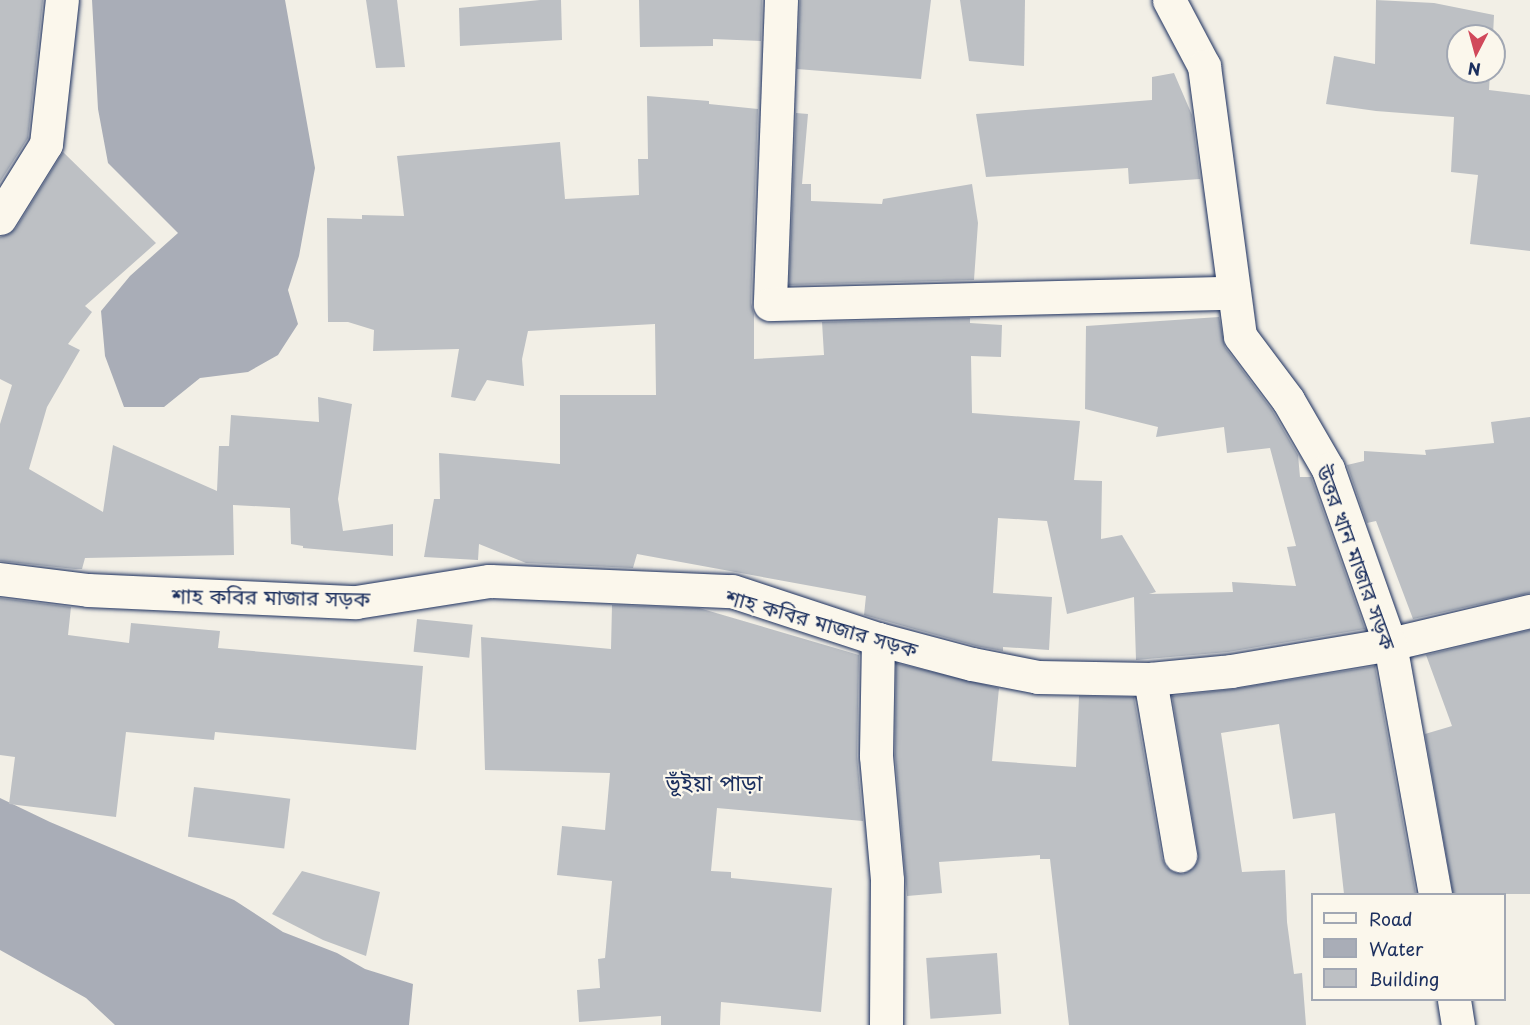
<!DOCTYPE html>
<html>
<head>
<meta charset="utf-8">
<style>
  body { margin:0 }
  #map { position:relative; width:1530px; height:1025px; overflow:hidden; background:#f2efe6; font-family:"Playpen Sans","Noto Sans Bengali",sans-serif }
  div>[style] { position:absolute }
  .water>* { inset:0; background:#a9adb7 }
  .building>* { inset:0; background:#bdc0c4; transform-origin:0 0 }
  .roads { filter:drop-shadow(0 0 2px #1b2f5e) drop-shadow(0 0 2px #1b2f5e) }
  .street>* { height:33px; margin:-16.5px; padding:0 16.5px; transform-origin:16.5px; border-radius:16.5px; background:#fbf7ec }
  .secondary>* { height:33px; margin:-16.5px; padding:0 16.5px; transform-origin:16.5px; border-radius:16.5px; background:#fbf7ec }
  span { translate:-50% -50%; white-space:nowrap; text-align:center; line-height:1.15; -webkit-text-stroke:4.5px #fbf7ec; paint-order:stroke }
  .street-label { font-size:21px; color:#1b2f5e }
  .neighbourhood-label { font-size:22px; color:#1b2f5e }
  .legend { position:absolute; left:1311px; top:893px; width:195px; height:108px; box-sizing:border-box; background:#fbf7ec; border:2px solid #a1a7b3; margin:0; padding:8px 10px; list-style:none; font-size:18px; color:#1b2f5e }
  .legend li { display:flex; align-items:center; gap:12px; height:30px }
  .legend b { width:30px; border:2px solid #a1a7b3 }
  .north { position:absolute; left:1446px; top:24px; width:60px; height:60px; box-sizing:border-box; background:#fbf7ec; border:2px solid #a1a7b3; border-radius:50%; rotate:186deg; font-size:16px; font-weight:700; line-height:24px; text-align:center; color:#1b2f5e }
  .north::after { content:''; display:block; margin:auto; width:21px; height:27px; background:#d1495b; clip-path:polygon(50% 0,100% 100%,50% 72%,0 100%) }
</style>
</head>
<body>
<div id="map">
  <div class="water">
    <div style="clip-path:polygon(92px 0,285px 0,315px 168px,299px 256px,288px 290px,298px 324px,278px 355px,248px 372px,200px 378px,164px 407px,124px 407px,105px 356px,101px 311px,130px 276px,178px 233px,108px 163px,98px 109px)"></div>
    <div style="clip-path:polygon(0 798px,50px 822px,234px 900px,283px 932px,337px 953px,365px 969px,413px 984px,409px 1025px,115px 1025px,86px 998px,0 950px)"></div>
  </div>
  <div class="building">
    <div style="clip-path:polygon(0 0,43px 0,28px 138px,0 182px)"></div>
    <div style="clip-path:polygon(366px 0,397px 0,405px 67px,376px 68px)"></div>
    <div style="clip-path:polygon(540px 0,561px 0,562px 40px,460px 46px,459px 8px)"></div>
    <div style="clip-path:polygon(639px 0,762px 0,761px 41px,713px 39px,713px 46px,640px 47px)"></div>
    <div style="clip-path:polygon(800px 0,931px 0,921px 79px,797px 69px)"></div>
    <div style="clip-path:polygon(960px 0,1025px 0,1024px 66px,969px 61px)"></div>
    <div style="clip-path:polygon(1376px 0,1434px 3px,1494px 15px,1493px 36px,1458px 36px,1458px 72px,1490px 72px,1489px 90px,1530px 95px,1530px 251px,1470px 244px,1478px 175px,1451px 172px,1454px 117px,1376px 111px,1326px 104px,1334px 56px,1375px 64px)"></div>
    <div style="clip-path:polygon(1174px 73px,1192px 115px,1200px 179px,1129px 184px,1128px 168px,986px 177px,976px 114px,1152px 100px,1152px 77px)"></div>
    <div style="clip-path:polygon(647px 96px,709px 101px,709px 104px,758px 109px,751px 303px,754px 314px,754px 359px,824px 355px,822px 322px,970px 318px,970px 323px,1002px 325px,1001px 357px,971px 356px,972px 413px,1080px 421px,1074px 480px,1102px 481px,1101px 539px,1122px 535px,1156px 592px,1149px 594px,1233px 592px,1232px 582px,1296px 586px,1287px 547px,1296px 546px,1270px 448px,1227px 453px,1224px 427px,1156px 437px,1158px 427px,1085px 409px,1086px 326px,1219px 317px,1225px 347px,1272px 410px,1298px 455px,1300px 477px,1311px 477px,1365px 629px,1228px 652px,1136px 660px,1134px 597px,1067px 614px,1047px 521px,998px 518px,993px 593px,1052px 597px,1049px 650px,1003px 647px,1003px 651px,976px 646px,864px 615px,866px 596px,637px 554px,633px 568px,526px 563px,479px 544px,478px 560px,424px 557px,434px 499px,440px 499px,439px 453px,560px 464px,560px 395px,656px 395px,655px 324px,528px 331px,522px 359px,524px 386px,487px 380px,475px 401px,451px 397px,459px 349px,373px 351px,374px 330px,348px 322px,328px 322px,327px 218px,362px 219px,362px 215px,404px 216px,397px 156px,560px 142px,565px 199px,639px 195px,638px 159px,648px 159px)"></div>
    <div style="clip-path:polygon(796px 113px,808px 114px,802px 184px,811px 184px,811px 201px,882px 204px,883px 199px,972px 184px,978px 223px,974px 280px,789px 285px)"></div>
    <div style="clip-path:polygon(63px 152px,156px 243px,85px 306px,92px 312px,68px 344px,80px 350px,47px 407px,29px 469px,103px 512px,113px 445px,217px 491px,219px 446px,229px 446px,231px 415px,319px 422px,318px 397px,352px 404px,338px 499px,343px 531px,393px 524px,393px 556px,303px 548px,303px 546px,291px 544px,290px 508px,233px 505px,234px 555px,85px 558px,82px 569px,75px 569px,0 561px,0 424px,12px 385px,0 379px,0 237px,9px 234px,16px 228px)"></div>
    <div style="clip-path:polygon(1530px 417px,1530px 593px,1413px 619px,1376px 521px,1367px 523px,1347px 465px,1364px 461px,1364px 451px,1426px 455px,1425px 450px,1494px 443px,1491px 422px)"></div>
    <div style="clip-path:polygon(0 598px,71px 607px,68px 635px,129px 643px,131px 623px,220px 631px,218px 648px,423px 666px,416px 750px,215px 732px,214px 740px,126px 732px,116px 817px,9px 804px,15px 757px,0 755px)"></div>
    <div style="clip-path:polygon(612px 605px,699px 608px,859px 655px,857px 756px,863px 821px,717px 808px,711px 871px,731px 872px,731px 878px,832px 888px,821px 1012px,721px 1002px,720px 1025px,661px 1025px,661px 1016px,579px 1022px,577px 990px,600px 988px,598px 959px,605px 958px,612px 881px,557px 875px,562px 826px,605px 830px,610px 773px,485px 770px,481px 637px,611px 649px)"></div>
    <div style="left:417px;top:619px;width:56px;height:33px;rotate:6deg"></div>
    <div style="clip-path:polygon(1530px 630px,1530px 894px,1453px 894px,1425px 734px,1452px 726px,1426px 655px)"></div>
    <div style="clip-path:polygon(896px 663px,999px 688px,992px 761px,1076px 767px,1079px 696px,1134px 697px,1162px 858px,1166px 867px,1173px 872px,1183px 874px,1192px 869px,1198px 861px,1198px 852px,1172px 696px,1234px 689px,1375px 666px,1416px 894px,1344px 894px,1335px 813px,1293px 819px,1279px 724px,1221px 733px,1242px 872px,1285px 870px,1287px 922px,1294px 974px,1302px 973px,1306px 1025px,1069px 1025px,1050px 859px,1040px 859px,1040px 855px,939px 862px,942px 893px,907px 896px,895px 755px)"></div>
    <div style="left:194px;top:787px;width:97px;height:50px;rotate:7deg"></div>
    <div style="clip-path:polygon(302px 871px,380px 892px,366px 956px,323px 940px,272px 914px)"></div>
    <div style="left:997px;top:953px;width:61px;height:71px;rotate:86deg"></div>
  </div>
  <div class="roads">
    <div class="street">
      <div style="left:781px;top:0;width:304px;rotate:92.1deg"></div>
      <div style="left:770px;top:304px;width:464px;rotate:-1.4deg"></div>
      <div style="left:1169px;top:0;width:75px;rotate:62.1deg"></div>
      <div style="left:1204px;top:66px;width:272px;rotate:82.4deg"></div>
      <div style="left:1240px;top:336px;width:80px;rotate:53.1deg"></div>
      <div style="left:1288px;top:400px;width:80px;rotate:59.9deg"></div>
      <div style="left:1328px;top:469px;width:186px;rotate:70.5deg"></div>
      <div style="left:0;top:218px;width:87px;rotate:-58.1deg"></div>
      <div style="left:46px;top:144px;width:145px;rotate:-83.7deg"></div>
      <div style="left:878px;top:639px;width:117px;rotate:91deg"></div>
      <div style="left:876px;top:756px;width:124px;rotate:84.9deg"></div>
      <div style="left:887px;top:880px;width:145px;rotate:90.4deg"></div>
      <div style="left:1150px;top:679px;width:179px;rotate:80.3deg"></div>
    </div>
    <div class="secondary">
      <div style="left:0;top:579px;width:89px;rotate:7.1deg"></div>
      <div style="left:88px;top:590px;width:268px;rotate:2.6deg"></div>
      <div style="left:356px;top:602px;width:135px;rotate:-9deg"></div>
      <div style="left:489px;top:581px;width:243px;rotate:2.4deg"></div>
      <div style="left:732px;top:591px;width:154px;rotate:18.2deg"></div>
      <div style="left:878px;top:639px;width:97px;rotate:14.9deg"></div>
      <div style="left:972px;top:664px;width:67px;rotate:11.1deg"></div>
      <div style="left:1038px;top:677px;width:112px;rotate:1deg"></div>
      <div style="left:1150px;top:679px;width:81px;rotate:-5.6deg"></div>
      <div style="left:1231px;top:671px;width:161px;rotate:-9.6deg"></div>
      <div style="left:1390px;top:644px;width:144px;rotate:-13.3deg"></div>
      <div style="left:1390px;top:644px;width:254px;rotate:79.8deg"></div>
      <div style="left:1454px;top:1000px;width:25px;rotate:81deg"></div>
    </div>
  </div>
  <div class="street-label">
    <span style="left:1357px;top:557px;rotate:70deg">উত্তর খান মাজার সড়ক</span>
    <span style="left:271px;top:596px;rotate:1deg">শাহ কবির মাজার সড়ক</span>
    <span style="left:822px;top:622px;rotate:16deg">শাহ কবির মাজার সড়ক</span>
  </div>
  <div class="neighbourhood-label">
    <span style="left:714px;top:782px">ভূঁইয়া পাড়া</span>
  </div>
  <ul class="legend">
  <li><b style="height:8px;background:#fbf7ec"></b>Road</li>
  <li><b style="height:16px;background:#a9adb7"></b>Water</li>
  <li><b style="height:16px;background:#bdc0c4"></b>Building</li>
  </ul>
  <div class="north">N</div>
</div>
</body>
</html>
